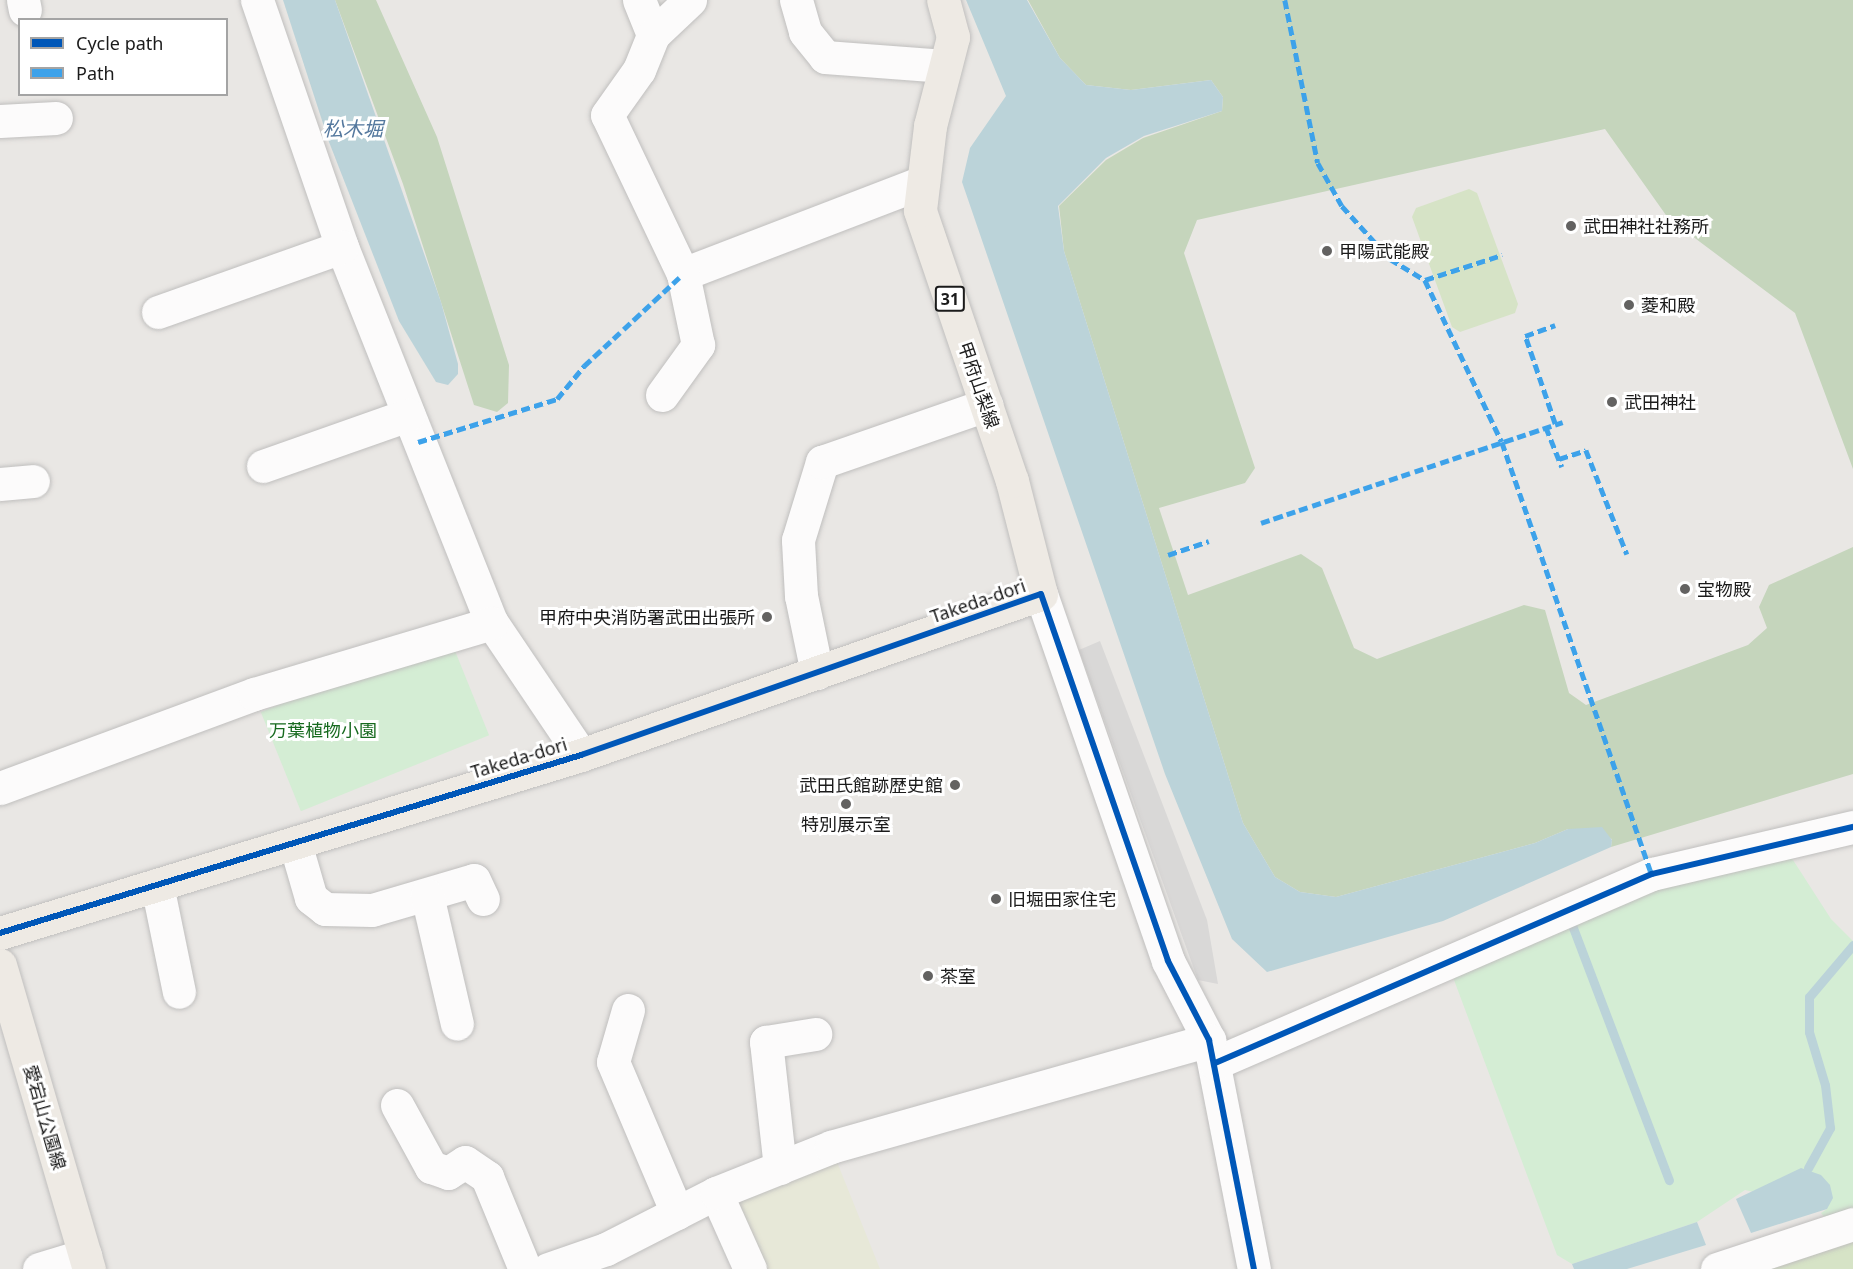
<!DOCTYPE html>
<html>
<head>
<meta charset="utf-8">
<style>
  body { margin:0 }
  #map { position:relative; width:1853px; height:1269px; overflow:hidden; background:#e9e7e4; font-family:"Noto Sans","Noto Sans JP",sans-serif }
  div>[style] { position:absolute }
  .farmland>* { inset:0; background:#e7e8d8 }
  .grass>* { inset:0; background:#d6e3c6 }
  .forest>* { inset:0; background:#c5d5bc }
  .park>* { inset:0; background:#d4edd4; transform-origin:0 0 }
  .parking>* { inset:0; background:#d9d8d7 }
  .water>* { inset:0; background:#bbd3d9 }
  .stream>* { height:9px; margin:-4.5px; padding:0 4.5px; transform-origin:4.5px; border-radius:4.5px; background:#bbd3d9 }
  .roads { filter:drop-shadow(0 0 2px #c0bfbe) drop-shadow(0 0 2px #c0bfbe) }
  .minor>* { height:33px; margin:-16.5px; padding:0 16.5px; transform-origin:16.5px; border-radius:16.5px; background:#fcfbfb }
  .major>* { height:33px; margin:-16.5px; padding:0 16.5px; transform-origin:16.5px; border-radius:16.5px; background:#eeeae4 }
  .quiet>* { height:4.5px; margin-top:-2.25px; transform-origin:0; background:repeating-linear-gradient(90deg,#3da2ea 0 9px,transparent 0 13.5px) }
  .cycleway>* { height:6px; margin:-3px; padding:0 3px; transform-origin:3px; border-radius:3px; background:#0057b8 }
  .dots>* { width:16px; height:16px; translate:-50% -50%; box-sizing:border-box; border:3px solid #fff; border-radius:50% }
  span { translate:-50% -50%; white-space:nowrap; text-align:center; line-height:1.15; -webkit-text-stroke:6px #fff; paint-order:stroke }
  .shield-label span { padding:2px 4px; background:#fff; border:2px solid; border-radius:4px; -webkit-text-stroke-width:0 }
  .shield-label { font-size:16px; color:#1b1b1b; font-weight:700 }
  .poi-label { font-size:18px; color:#1b1b1b }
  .left { translate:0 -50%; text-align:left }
  .right { translate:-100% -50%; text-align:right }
  .street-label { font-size:18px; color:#1b1b1b }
  .park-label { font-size:18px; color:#176a1f }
  .water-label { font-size:20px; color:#54789e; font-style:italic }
  .legend { position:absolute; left:18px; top:18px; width:210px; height:78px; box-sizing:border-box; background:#fff; border:2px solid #a4a4a4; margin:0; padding:8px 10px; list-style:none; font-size:18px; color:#1b1b1b }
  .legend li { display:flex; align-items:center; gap:12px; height:30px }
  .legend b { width:30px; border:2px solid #a4a4a4 }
</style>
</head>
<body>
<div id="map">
  <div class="farmland">
    <div style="clip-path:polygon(831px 1147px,880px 1269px,750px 1269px,716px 1193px)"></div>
  </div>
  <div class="grass">
    <div style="clip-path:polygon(1469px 189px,1477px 193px,1518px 304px,1515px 313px,1460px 332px,1452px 327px,1412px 217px,1416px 208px)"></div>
    <div style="clip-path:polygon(1853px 1237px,1853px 1269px,1717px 1269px)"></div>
  </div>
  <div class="forest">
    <div style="clip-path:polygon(335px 0,376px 0,437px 137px,509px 365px,508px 403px,497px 412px,474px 405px,403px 184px)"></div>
    <div style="clip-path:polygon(1028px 0,1853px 0,1853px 469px,1795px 313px,1668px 218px,1605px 129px,1197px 220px,1184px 253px,1255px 468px,1245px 483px,1159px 508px,1188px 595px,1301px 554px,1322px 568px,1354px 648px,1377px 659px,1524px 605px,1545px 610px,1569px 693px,1586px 705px,1748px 645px,1767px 628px,1759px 607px,1769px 585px,1853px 547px,1853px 774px,1611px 847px,1612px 839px,1568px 829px,1535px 843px,1336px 897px,1300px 892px,1275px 877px,1243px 823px,1064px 251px,1059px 206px,1106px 160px,1143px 138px,1222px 111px,1223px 97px,1211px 80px,1131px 90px,1086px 85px,1060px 58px)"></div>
  </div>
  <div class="park">
    <div style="left:449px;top:636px;width:107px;height:203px;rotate:68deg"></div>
    <div style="clip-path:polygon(1784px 846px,1831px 919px,1853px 941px,1853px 1224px,1835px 1229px,1821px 1213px,1827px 1209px,1745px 1190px,1697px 1222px,1572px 1264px,1557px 1255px,1448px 964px,1528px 923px)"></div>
  </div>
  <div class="parking">
    <div style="clip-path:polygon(1100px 641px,1207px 920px,1218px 984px,1198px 980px,1079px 650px)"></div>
  </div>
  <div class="water">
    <div style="clip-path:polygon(283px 0,335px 0,441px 302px,458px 364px,458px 374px,448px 385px,436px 382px,399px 321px,329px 142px)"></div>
    <div style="clip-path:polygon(966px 0,1027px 0,1060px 58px,1086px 85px,1131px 90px,1211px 80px,1223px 97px,1222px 111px,1144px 136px,1106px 158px,1058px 206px,1064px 251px,1243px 823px,1275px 877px,1300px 892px,1336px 897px,1535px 843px,1568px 829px,1602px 827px,1612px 840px,1611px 847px,1443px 921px,1267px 972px,1232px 939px,1165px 774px,962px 182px,970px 148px,1006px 96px)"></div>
    <div style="clip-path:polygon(1801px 1168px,1821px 1175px,1830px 1185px,1833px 1198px,1827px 1209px,1751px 1233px,1736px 1199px)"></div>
    <div style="clip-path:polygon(1697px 1222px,1706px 1245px,1627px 1269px,1574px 1269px,1572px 1264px)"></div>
  </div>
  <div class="stream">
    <div style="left:1572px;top:925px;width:273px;rotate:69.2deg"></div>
    <div style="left:1808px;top:1168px;width:46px;rotate:-61.2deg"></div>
    <div style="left:1830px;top:1128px;width:43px;rotate:-96.6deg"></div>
    <div style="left:1825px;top:1085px;width:55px;rotate:-106.8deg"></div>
    <div style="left:1809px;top:1032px;width:35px;rotate:-90deg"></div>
    <div style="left:1809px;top:997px;width:68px;rotate:-49.8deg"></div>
  </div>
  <div class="roads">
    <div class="minor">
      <div style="left:23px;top:0;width:10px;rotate:79deg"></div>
      <div style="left:257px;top:0;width:261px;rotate:71deg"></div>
      <div style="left:342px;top:247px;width:405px;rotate:68.3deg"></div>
      <div style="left:492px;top:623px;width:159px;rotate:56deg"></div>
      <div style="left:639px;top:0;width:38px;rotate:68deg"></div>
      <div style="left:796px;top:0;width:33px;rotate:74deg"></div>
      <div style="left:805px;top:32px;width:32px;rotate:51deg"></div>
      <div style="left:825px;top:57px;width:120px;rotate:4.3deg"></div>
      <div style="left:0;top:121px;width:56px;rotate:-3.1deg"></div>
      <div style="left:683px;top:274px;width:257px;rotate:-21deg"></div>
      <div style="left:158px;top:312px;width:195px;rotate:-19.5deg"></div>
      <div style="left:662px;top:395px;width:62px;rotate:-54.2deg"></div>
      <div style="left:698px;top:345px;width:73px;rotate:-101.9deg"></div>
      <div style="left:683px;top:274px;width:176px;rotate:-115.5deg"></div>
      <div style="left:607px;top:115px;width:55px;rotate:-54.6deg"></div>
      <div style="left:639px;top:70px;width:38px;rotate:-68deg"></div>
      <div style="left:653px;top:35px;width:51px;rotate:-43.4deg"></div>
      <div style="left:263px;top:466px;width:154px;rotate:-19.4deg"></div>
      <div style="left:0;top:484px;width:33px;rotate:-5deg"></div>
      <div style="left:1041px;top:594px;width:388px;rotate:70.9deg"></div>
      <div style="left:1168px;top:961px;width:89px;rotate:62.6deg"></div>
      <div style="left:1209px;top:1040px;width:233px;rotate:78.9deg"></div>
      <div style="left:817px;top:673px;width:79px;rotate:-101.7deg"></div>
      <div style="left:801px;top:596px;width:56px;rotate:-93.1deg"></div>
      <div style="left:798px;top:540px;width:82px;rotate:-72.9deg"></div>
      <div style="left:822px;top:462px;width:174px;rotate:-19.2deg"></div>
      <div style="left:0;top:788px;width:271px;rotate:-20.3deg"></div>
      <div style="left:254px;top:694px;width:248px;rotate:-16.6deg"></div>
      <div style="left:295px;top:843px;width:57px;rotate:73.8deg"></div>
      <div style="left:311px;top:898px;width:18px;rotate:38deg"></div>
      <div style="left:325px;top:909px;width:47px;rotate:1.2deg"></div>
      <div style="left:372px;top:910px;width:106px;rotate:-16.4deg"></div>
      <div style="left:474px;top:880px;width:21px;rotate:65deg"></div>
      <div style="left:157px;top:885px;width:109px;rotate:78.4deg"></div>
      <div style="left:427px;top:895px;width:132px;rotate:76.9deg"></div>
      <div style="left:628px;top:1010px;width:54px;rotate:106.1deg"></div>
      <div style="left:613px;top:1062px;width:164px;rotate:67deg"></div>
      <div style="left:1215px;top:1063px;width:476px;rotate:-23.4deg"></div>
      <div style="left:1652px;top:874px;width:206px;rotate:-13.2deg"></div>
      <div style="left:397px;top:1105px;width:71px;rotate:61.3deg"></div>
      <div style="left:431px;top:1167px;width:18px;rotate:19deg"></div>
      <div style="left:448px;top:1173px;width:20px;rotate:-33deg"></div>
      <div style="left:465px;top:1162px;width:27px;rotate:34deg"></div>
      <div style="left:487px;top:1177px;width:100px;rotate:67.6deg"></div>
      <div style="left:780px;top:1168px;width:127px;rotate:-96.3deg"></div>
      <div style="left:766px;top:1042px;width:50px;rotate:-9.3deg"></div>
      <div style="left:716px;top:1193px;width:83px;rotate:65.9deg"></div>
      <div style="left:39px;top:1269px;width:48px;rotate:-16.9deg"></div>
      <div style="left:548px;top:1269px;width:61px;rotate:-19deg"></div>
      <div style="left:606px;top:1249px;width:123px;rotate:-27deg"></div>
      <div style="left:716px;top:1193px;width:124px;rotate:-21.8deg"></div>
      <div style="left:831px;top:1147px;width:393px;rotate:-15.8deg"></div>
      <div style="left:1717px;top:1269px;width:143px;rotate:-18.3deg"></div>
    </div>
    <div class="major">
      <div style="left:0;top:933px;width:608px;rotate:-17.03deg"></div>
      <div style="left:581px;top:755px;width:487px;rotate:-19.3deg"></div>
      <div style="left:1041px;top:594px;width:117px;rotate:-104.4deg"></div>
      <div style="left:1012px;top:481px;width:286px;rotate:-108.8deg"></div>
      <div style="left:920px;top:210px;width:85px;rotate:-83.2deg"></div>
      <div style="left:930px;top:126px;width:92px;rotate:-75.5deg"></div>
      <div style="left:953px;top:37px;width:38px;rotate:-105deg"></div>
      <div style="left:0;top:965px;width:317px;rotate:73.7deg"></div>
    </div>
  </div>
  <div class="quiet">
    <div style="left:1285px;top:0;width:166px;rotate:78.6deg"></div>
    <div style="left:1318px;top:163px;width:49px;rotate:60.8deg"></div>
    <div style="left:1342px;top:206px;width:72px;rotate:47.8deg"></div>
    <div style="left:1390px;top:259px;width:41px;rotate:31deg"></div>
    <div style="left:1425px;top:280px;width:179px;rotate:64.6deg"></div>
    <div style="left:1502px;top:442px;width:457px;rotate:70.9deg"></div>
    <div style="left:1425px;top:280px;width:81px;rotate:-18deg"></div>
    <div style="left:1555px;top:424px;width:93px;rotate:-108.8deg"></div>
    <div style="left:1525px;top:336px;width:32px;rotate:-20deg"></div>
    <div style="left:1546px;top:427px;width:43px;rotate:68.2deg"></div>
    <div style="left:418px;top:442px;width:145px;rotate:-17.2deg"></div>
    <div style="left:557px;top:399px;width:43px;rotate:-50.7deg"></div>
    <div style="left:584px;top:366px;width:135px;rotate:-42.9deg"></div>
    <div style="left:1559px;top:459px;width:28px;rotate:-18deg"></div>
    <div style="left:1586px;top:450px;width:112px;rotate:68.5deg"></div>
    <div style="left:1261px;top:523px;width:318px;rotate:-18.5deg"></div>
    <div style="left:1168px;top:555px;width:43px;rotate:-18.9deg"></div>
  </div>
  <div class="cycleway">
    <div style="left:0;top:933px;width:608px;rotate:-17.03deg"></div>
    <div style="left:581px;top:755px;width:487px;rotate:-19.3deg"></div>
    <div style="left:1041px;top:594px;width:388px;rotate:70.9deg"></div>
    <div style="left:1168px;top:961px;width:89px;rotate:62.6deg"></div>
    <div style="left:1209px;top:1040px;width:233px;rotate:78.9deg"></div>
    <div style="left:1215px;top:1063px;width:476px;rotate:-23.4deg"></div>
    <div style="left:1652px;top:874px;width:206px;rotate:-13.2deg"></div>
  </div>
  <div class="dots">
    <div style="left:1571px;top:226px;background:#636261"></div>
    <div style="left:1327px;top:251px;background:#636261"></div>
    <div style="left:1629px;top:305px;background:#636261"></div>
    <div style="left:1612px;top:402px;background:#636261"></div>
    <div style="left:1685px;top:589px;background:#636261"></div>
    <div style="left:767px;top:617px;background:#636261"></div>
    <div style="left:955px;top:785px;background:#636261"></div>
    <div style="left:846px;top:804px;background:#636261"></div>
    <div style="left:996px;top:899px;background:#636261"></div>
    <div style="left:928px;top:976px;background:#636261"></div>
  </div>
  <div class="shield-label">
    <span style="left:950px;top:299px">31</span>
  </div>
  <div class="poi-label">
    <span class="left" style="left:1583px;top:226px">武田神社社務所</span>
    <span class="left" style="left:1339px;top:251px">甲陽武能殿</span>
    <span class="left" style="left:1641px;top:305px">菱和殿</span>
    <span class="left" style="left:1624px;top:402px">武田神社</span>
    <span class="left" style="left:1697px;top:589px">宝物殿</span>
    <span class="right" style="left:755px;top:617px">甲府中央消防署武田出張所</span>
    <span class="right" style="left:943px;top:785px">武田氏館跡歴史館</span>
    <span style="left:846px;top:824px">特別展示室</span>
    <span class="left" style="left:1008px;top:899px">旧堀田家住宅</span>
    <span class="left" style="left:940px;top:976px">茶室</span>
  </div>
  <div class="street-label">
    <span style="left:979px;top:385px;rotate:71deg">甲府山梨線</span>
    <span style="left:978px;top:601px;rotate:-19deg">Takeda-dori</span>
    <span style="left:519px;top:758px;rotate:-17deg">Takeda-dori</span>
    <span style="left:45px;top:1117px;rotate:74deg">愛宕山公園線</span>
  </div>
  <div class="park-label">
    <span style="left:323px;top:730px">万葉植物小園</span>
  </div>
  <div class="water-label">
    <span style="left:353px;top:128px">松木堀</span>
  </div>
  <ul class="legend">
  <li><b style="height:8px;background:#0057b8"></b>Cycle path</li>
  <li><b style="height:8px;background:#3da2ea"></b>Path</li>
  </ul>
</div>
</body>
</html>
